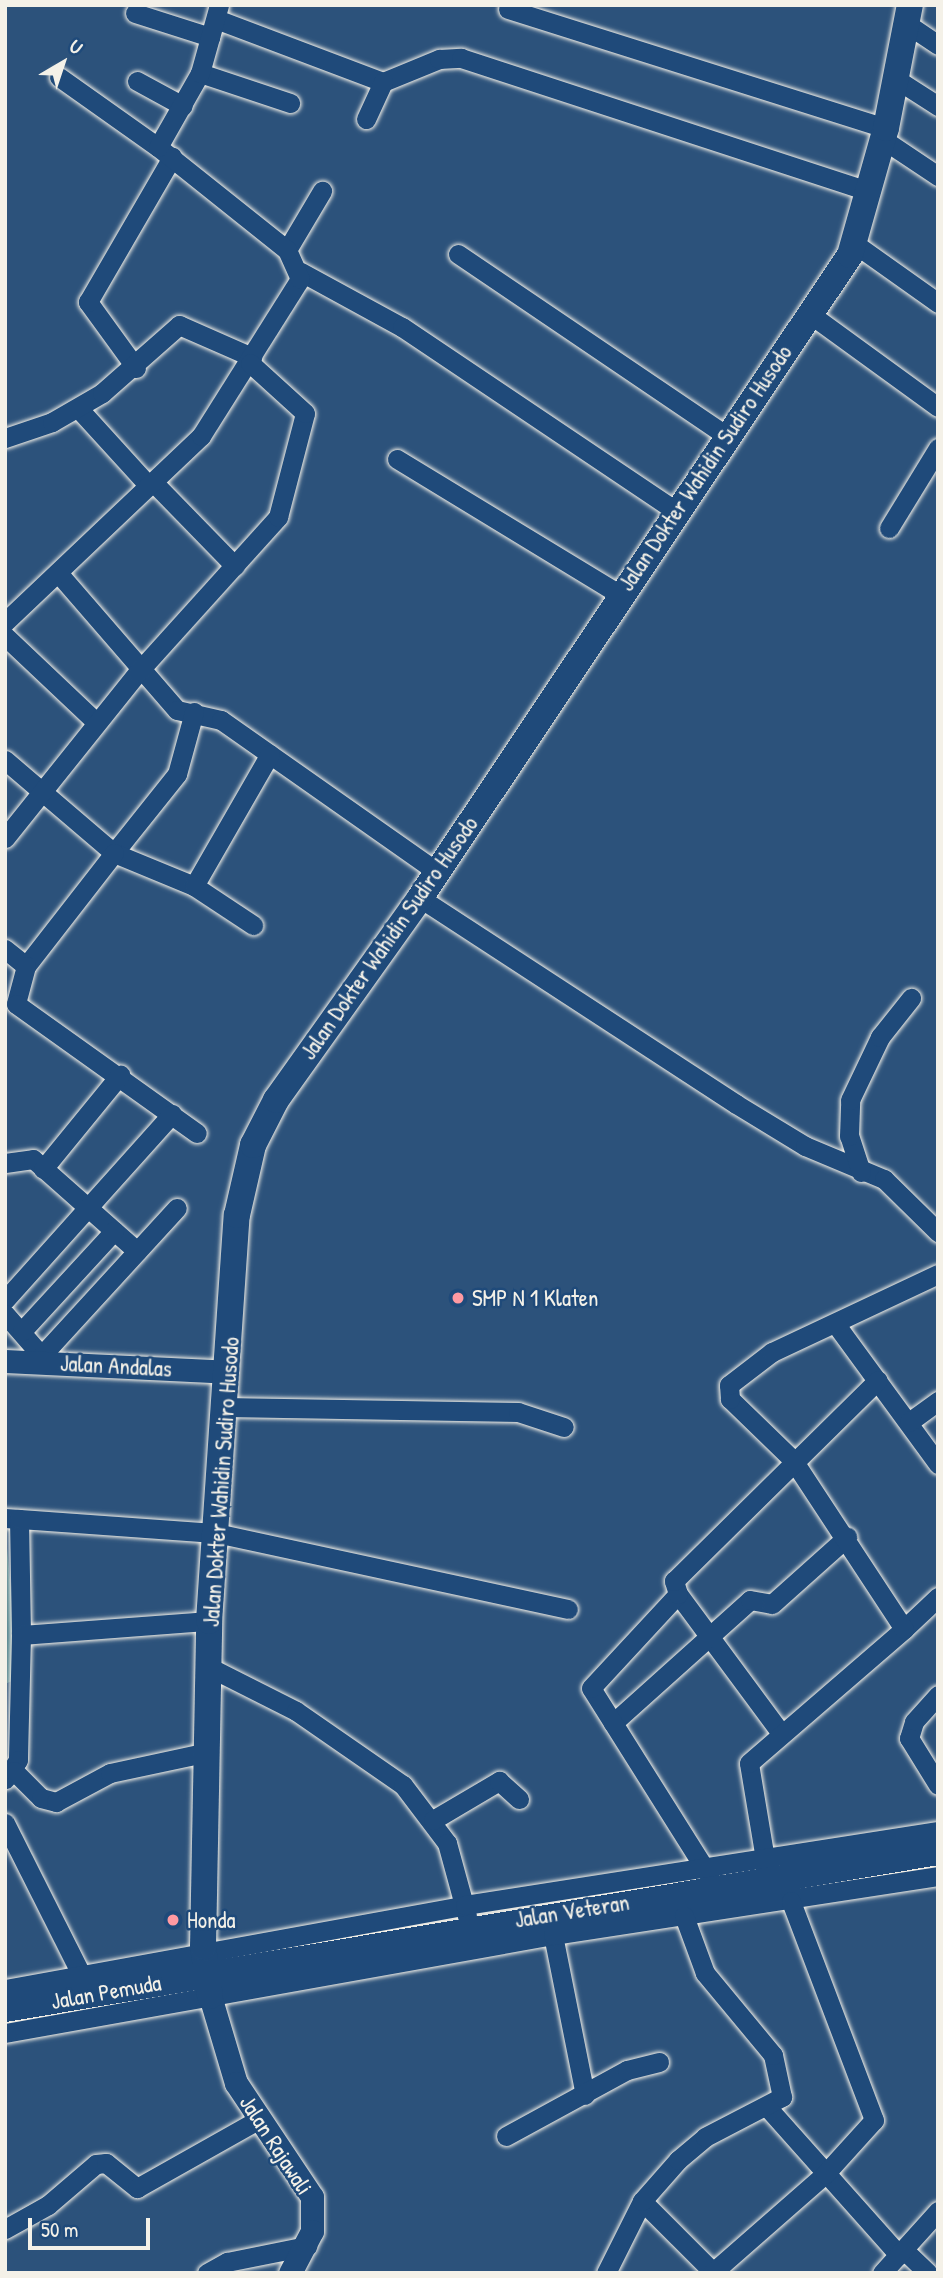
<!DOCTYPE html>
<html>
<head>
<meta charset="utf-8">
<style>
  body { margin:0 }
  #map { position:relative; width:943px; height:2278px; overflow:hidden; background:#2c527b; font-family:"Patrick Hand",sans-serif }
  div>[style] { position:absolute }
  .green>* { inset:0; background:#53848f }
  .roads { filter:drop-shadow(0 0 2px #f4f1e8) drop-shadow(0 0 2px #f4f1e8) }
  .minor>* { height:19px; margin:-9.5px; padding:0 9.5px; transform-origin:9.5px; border-radius:9.5px; background:#1f4a7a }
  .tertiary>* { height:23px; margin:-11.5px; padding:0 11.5px; transform-origin:11.5px; border-radius:11.5px; background:#1f4a7a }
  .secondary>* { height:26px; margin:-13px; padding:0 13px; transform-origin:13px; border-radius:13px; background:#1f4a7a }
  .dots>* { width:19px; height:19px; translate:-50% -50%; box-sizing:border-box; border:4px solid #1f4a7a; border-radius:50% }
  span { translate:-50% -50%; white-space:nowrap; text-align:center; line-height:1.15; -webkit-text-stroke:5px #1f4a7a; paint-order:stroke }
  .street-label { font-size:23px; color:#f4f1e8 }
  .poi-label { font-size:23px; color:#f4f1e8 }
  .left { translate:0 -50%; text-align:left }
  .frame { position:absolute; inset:0; border:7px solid #f4f1e8; pointer-events:none }
  .north { position:absolute; left:28px; top:28px; width:70px; height:70px; -webkit-text-stroke:5px #1f4a7a; paint-order:stroke; rotate:39deg; font-size:19px; font-weight:700; line-height:28px; text-align:center; color:#f4f1e8 }
  .north::after { content:''; display:block; margin:auto; width:24px; height:32px; background:#f4f1e8; clip-path:polygon(50% 0,100% 100%,50% 72%,0 100%) }
  .scale { position:absolute; left:28px; top:2218px; width:122px; height:32px; box-sizing:border-box; border:4px solid #f4f1e8; border-top:0; padding-left:9px; font-size:21px; line-height:24px; white-space:nowrap; color:#f4f1e8; -webkit-text-stroke:5px #1f4a7a; paint-order:stroke }
</style>
</head>
<body>
<div id="map">
  <div class="green">
    <div style="clip-path:polygon(5px 1526px,19px 1678px,5px 1684px)"></div>
  </div>
  <div class="roads">
    <div class="minor">
      <div style="left:508px;top:9px;width:396px;rotate:17.5deg"></div>
      <div style="left:135px;top:13px;width:79px;rotate:17.7deg"></div>
      <div style="left:216px;top:19px;width:178px;rotate:20.7deg"></div>
      <div style="left:383px;top:82px;width:61px;rotate:-22.3deg"></div>
      <div style="left:439px;top:59px;width:22px;rotate:-3deg"></div>
      <div style="left:461px;top:58px;width:429px;rotate:18.1deg"></div>
      <div style="left:907px;top:24px;width:37px;rotate:34deg"></div>
      <div style="left:200px;top:73px;width:95px;rotate:18.4deg"></div>
      <div style="left:59px;top:77px;width:121px;rotate:35.3deg"></div>
      <div style="left:896px;top:79px;width:50px;rotate:32.7deg"></div>
      <div style="left:137px;top:81px;width:52px;rotate:28.5deg"></div>
      <div style="left:366px;top:119px;width:41px;rotate:-65.3deg"></div>
      <div style="left:884px;top:140px;width:65px;rotate:33.7deg"></div>
      <div style="left:855px;top:244px;width:102px;rotate:35.4deg"></div>
      <div style="left:287px;top:250px;width:69px;rotate:-59.3deg"></div>
      <div style="left:458px;top:254px;width:325px;rotate:34.1deg"></div>
      <div style="left:301px;top:272px;width:115px;rotate:28.6deg"></div>
      <div style="left:402px;top:327px;width:328px;rotate:33.9deg"></div>
      <div style="left:810px;top:314px;width:158px;rotate:36deg"></div>
      <div style="left:136px;top:368px;width:82px;rotate:-126deg"></div>
      <div style="left:88px;top:302px;width:168px;rotate:-59.9deg"></div>
      <div style="left:78px;top:408px;width:105px;rotate:47.7deg"></div>
      <div style="left:5px;top:438px;width:50px;rotate:-18.8deg"></div>
      <div style="left:52px;top:422px;width:58px;rotate:-30.1deg"></div>
      <div style="left:102px;top:393px;width:103px;rotate:-41.4deg"></div>
      <div style="left:179px;top:325px;width:80px;rotate:23.7deg"></div>
      <div style="left:397px;top:459px;width:260px;rotate:31.3deg"></div>
      <div style="left:153px;top:482px;width:117px;rotate:45.7deg"></div>
      <div style="left:889px;top:528px;width:94px;rotate:-58.5deg"></div>
      <div style="left:59px;top:574px;width:180px;rotate:49.1deg"></div>
      <div style="left:177px;top:710px;width:45px;rotate:12.8deg"></div>
      <div style="left:221px;top:720px;width:264px;rotate:35.1deg"></div>
      <div style="left:5px;top:622px;width:270px;rotate:-43.5deg"></div>
      <div style="left:201px;top:436px;width:186px;rotate:-57.8deg"></div>
      <div style="left:300px;top:279px;width:32px;rotate:-114deg"></div>
      <div style="left:287px;top:250px;width:165px;rotate:-141.4deg"></div>
      <div style="left:158px;top:147px;width:85px;rotate:-60.4deg"></div>
      <div style="left:200px;top:73px;width:71px;rotate:-74.4deg"></div>
      <div style="left:5px;top:636px;width:125px;rotate:43.4deg"></div>
      <div style="left:194px;top:712px;width:64px;rotate:105.3deg"></div>
      <div style="left:177px;top:774px;width:101px;rotate:128.6deg"></div>
      <div style="left:114px;top:853px;width:87px;rotate:22.4deg"></div>
      <div style="left:194px;top:886px;width:152px;rotate:-60.1deg"></div>
      <div style="left:5px;top:760px;width:143px;rotate:40.5deg"></div>
      <div style="left:114px;top:853px;width:143px;rotate:127.9deg"></div>
      <div style="left:26px;top:966px;width:27px;rotate:-141deg"></div>
      <div style="left:5px;top:838px;width:213px;rotate:-51.3deg"></div>
      <div style="left:138px;top:672px;width:209px;rotate:-47.9deg"></div>
      <div style="left:278px;top:517px;width:107px;rotate:-75.4deg"></div>
      <div style="left:305px;top:413px;width:74px;rotate:-137.7deg"></div>
      <div style="left:194px;top:886px;width:71px;rotate:33.5deg"></div>
      <div style="left:420px;top:898px;width:377px;rotate:33.1deg"></div>
      <div style="left:736px;top:1104px;width:81px;rotate:31.3deg"></div>
      <div style="left:805px;top:1146px;width:86px;rotate:22.7deg"></div>
      <div style="left:884px;top:1179px;width:76px;rotate:44.5deg"></div>
      <div style="left:26px;top:966px;width:39px;rotate:105deg"></div>
      <div style="left:16px;top:1004px;width:222px;rotate:35.5deg"></div>
      <div style="left:5px;top:1163px;width:28px;rotate:-8deg"></div>
      <div style="left:33px;top:1159px;width:139px;rotate:41.5deg"></div>
      <div style="left:43px;top:1169px;width:122px;rotate:-50.7deg"></div>
      <div style="left:861px;top:1172px;width:38px;rotate:-108deg"></div>
      <div style="left:849px;top:1136px;width:36px;rotate:-88deg"></div>
      <div style="left:850px;top:1100px;width:70px;rotate:-64.5deg"></div>
      <div style="left:880px;top:1037px;width:50px;rotate:-51.5deg"></div>
      <div style="left:5px;top:1300px;width:250px;rotate:-48.1deg"></div>
      <div style="left:5px;top:1314px;width:64px;rotate:48.8deg"></div>
      <div style="left:837px;top:1326px;width:171px;rotate:53.8deg"></div>
      <div style="left:22px;top:1331px;width:136px;rotate:-47.4deg"></div>
      <div style="left:43px;top:1354px;width:198px;rotate:-47.5deg"></div>
      <div style="left:225px;top:1407px;width:293px;rotate:1deg"></div>
      <div style="left:518px;top:1412px;width:48px;rotate:18.1deg"></div>
      <div style="left:909px;top:1422px;width:36px;rotate:-36deg"></div>
      <div style="left:5px;top:1518px;width:14px;rotate:4deg"></div>
      <div style="left:19px;top:1519px;width:116px;rotate:89deg"></div>
      <div style="left:21px;top:1635px;width:125px;rotate:91.4deg"></div>
      <div style="left:18px;top:1760px;width:23px;rotate:124deg"></div>
      <div style="left:19px;top:1519px;width:197px;rotate:4.1deg"></div>
      <div style="left:216px;top:1533px;width:360px;rotate:12.2deg"></div>
      <div style="left:678px;top:1594px;width:173px;rotate:53.5deg"></div>
      <div style="left:904px;top:1629px;width:47px;rotate:-43.3deg"></div>
      <div style="left:21px;top:1635px;width:189px;rotate:-4.3deg"></div>
      <div style="left:209px;top:1667px;width:97px;rotate:26.8deg"></div>
      <div style="left:296px;top:1711px;width:130px;rotate:34.7deg"></div>
      <div style="left:403px;top:1785px;width:73px;rotate:52.8deg"></div>
      <div style="left:447px;top:1843px;width:76px;rotate:74.7deg"></div>
      <div style="left:938px;top:1695px;width:36px;rotate:132deg"></div>
      <div style="left:914px;top:1722px;width:17px;rotate:107deg"></div>
      <div style="left:909px;top:1738px;width:55px;rotate:58.3deg"></div>
      <div style="left:613px;top:1723px;width:184px;rotate:-41.9deg"></div>
      <div style="left:750px;top:1600px;width:22px;rotate:10deg"></div>
      <div style="left:772px;top:1604px;width:101px;rotate:-41.8deg"></div>
      <div style="left:14px;top:1771px;width:38px;rotate:45deg"></div>
      <div style="left:41px;top:1798px;width:16px;rotate:15deg"></div>
      <div style="left:56px;top:1802px;width:61px;rotate:-28.2deg"></div>
      <div style="left:110px;top:1773px;width:95px;rotate:-12.1deg"></div>
      <div style="left:433px;top:1820px;width:77px;rotate:-30.6deg"></div>
      <div style="left:499px;top:1781px;width:27px;rotate:42deg"></div>
      <div style="left:5px;top:1823px;width:171px;rotate:63.3deg"></div>
      <div style="left:767px;top:1871px;width:109px;rotate:-99.5deg"></div>
      <div style="left:749px;top:1763px;width:205px;rotate:-40.8deg"></div>
      <div style="left:904px;top:1629px;width:202px;rotate:-123.3deg"></div>
      <div style="left:793px;top:1460px;width:88px;rotate:-135.9deg"></div>
      <div style="left:730px;top:1399px;width:14px;rotate:-94deg"></div>
      <div style="left:729px;top:1385px;width:54px;rotate:-37.5deg"></div>
      <div style="left:772px;top:1352px;width:183px;rotate:-25.2deg"></div>
      <div style="left:710px;top:1877px;width:223px;rotate:-122.2deg"></div>
      <div style="left:591px;top:1688px;width:128px;rotate:-47.2deg"></div>
      <div style="left:678px;top:1594px;width:14px;rotate:-107deg"></div>
      <div style="left:674px;top:1581px;width:286px;rotate:-44.6deg"></div>
      <div style="left:553px;top:1935px;width:163px;rotate:78.7deg"></div>
      <div style="left:5px;top:1989px;width:468px;rotate:-10.3deg"></div>
      <div style="left:465px;top:1905px;width:479px;rotate:-8.9deg"></div>
      <div style="left:5px;top:2033px;width:557px;rotate:-10.14deg"></div>
      <div style="left:553px;top:1935px;width:389px;rotate:-8.7deg"></div>
      <div style="left:768px;top:2108px;width:197px;rotate:48.3deg"></div>
      <div style="left:506px;top:2136px;width:138px;rotate:-28.6deg"></div>
      <div style="left:627px;top:2070px;width:33px;rotate:-14deg"></div>
      <div style="left:642px;top:2201px;width:102px;rotate:45deg"></div>
      <div style="left:5px;top:2229px;width:49px;rotate:-29.2deg"></div>
      <div style="left:48px;top:2205px;width:63px;rotate:-40.5deg"></div>
      <div style="left:96px;top:2164px;width:10px;rotate:-6deg"></div>
      <div style="left:106px;top:2163px;width:40px;rotate:39deg"></div>
      <div style="left:137px;top:2188px;width:137px;rotate:-29.4deg"></div>
      <div style="left:904px;top:2250px;width:33px;rotate:44deg"></div>
      <div style="left:207px;top:2273px;width:23px;rotate:-29deg"></div>
      <div style="left:227px;top:2262px;width:82px;rotate:-11.3deg"></div>
      <div style="left:606px;top:2273px;width:80px;rotate:-63.4deg"></div>
      <div style="left:642px;top:2201px;width:55px;rotate:-48.7deg"></div>
      <div style="left:678px;top:2160px;width:35px;rotate:-40deg"></div>
      <div style="left:705px;top:2137px;width:87px;rotate:-27.5deg"></div>
      <div style="left:782px;top:2097px;width:43px;rotate:-102.1deg"></div>
      <div style="left:773px;top:2055px;width:107px;rotate:-129.7deg"></div>
      <div style="left:705px;top:1973px;width:61px;rotate:-110.2deg"></div>
      <div style="left:712px;top:2273px;width:150px;rotate:-41.2deg"></div>
      <div style="left:825px;top:2174px;width:73px;rotate:-47.8deg"></div>
      <div style="left:874px;top:2120px;width:234px;rotate:-110.8deg"></div>
      <div style="left:882px;top:2273px;width:84px;rotate:-47.9deg"></div>
    </div>
    <div class="tertiary">
      <div style="left:5px;top:1361px;width:222px;rotate:2.8deg"></div>
      <div style="left:210px;top:1996px;width:91px;rotate:73.4deg"></div>
      <div style="left:236px;top:2083px;width:137px;rotate:56.3deg"></div>
      <div style="left:312px;top:2197px;width:34px;rotate:90deg"></div>
      <div style="left:312px;top:2231px;width:47px;rotate:117.6deg"></div>
    </div>
    <div class="secondary">
      <div style="left:210px;top:1996px;width:49px;rotate:-98.1deg"></div>
      <div style="left:203px;top:1947px;width:326px;rotate:-88.9deg"></div>
      <div style="left:209px;top:1621px;width:407px;rotate:-86.1deg"></div>
      <div style="left:237px;top:1215px;width:72px;rotate:-77.1deg"></div>
      <div style="left:253px;top:1145px;width:51px;rotate:-62.9deg"></div>
      <div style="left:276px;top:1100px;width:248px;rotate:-54.5deg"></div>
      <div style="left:420px;top:898px;width:774px;rotate:-56.23deg"></div>
      <div style="left:850px;top:255px;width:132px;rotate:-74.2deg"></div>
      <div style="left:886px;top:128px;width:125px;rotate:-79deg"></div>
      <div style="left:5px;top:2009px;width:946px;rotate:-9.55deg"></div>
    </div>
  </div>
  <div class="dots">
    <div style="left:458px;top:1298px;background:#ff9aa2"></div>
    <div style="left:173px;top:1920px;background:#ff9aa2"></div>
  </div>
  <div class="street-label">
    <span style="left:705px;top:468px;rotate:-56deg">Jalan Dokter Wahidin Sudiro Husodo</span>
    <span style="left:389px;top:938px;rotate:-55deg">Jalan Dokter Wahidin Sudiro Husodo</span>
    <span style="left:116px;top:1366px;rotate:3deg">Jalan Andalas</span>
    <span style="left:221px;top:1482px;rotate:-86deg">Jalan Dokter Wahidin Sudiro Husodo</span>
    <span style="left:572px;top:1911px;rotate:-9deg">Jalan Veteran</span>
    <span style="left:106px;top:1992px;rotate:-10deg">Jalan Pemuda</span>
    <span style="left:276px;top:2145px;rotate:57deg">Jalan Rajawali</span>
  </div>
  <div class="poi-label">
    <span class="left" style="left:472px;top:1298px">SMP N 1 Klaten</span>
    <span class="left" style="left:187px;top:1920px">Honda</span>
  </div>
  <div class="frame"></div>
  <div class="north">U</div>
  <div class="scale">50 m</div>
</div>
</body>
</html>
